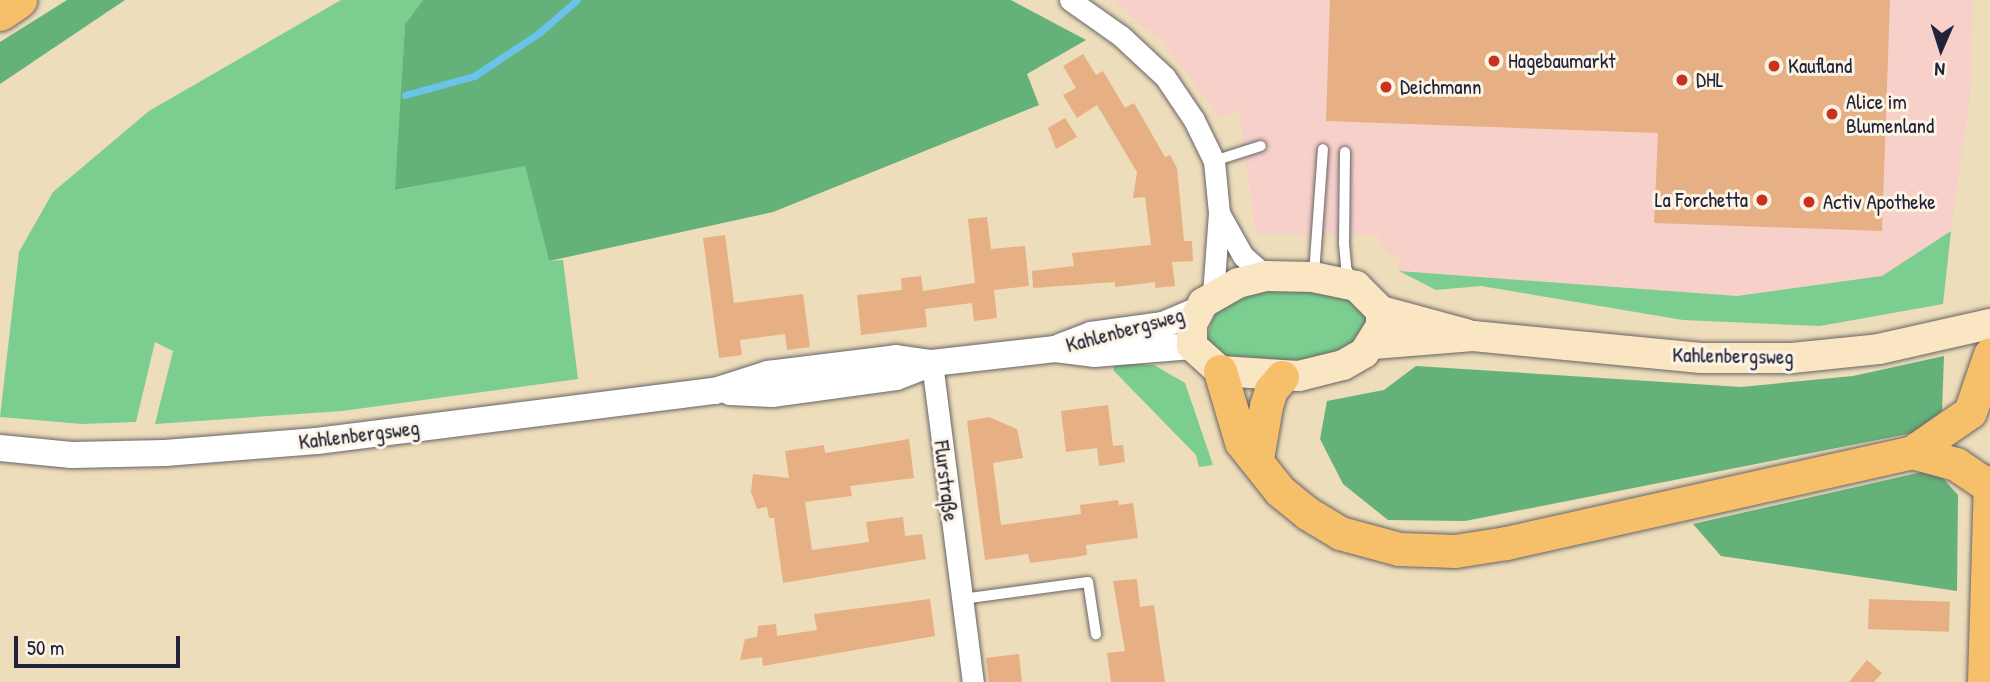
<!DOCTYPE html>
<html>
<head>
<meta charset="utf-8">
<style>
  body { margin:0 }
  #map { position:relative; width:1990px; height:682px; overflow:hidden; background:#edddba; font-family:"Patrick Hand",sans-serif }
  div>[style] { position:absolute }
  .built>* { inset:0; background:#f7d0ca }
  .green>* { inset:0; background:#7bce8f }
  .forest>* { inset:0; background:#64b17a }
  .stream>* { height:7px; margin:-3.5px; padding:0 3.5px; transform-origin:3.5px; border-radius:3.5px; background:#6cc3e9 }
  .building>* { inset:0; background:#e7af84; transform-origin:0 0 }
  .roads { filter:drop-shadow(0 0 2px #696367) drop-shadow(0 0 2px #696367) }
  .service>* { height:10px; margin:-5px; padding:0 5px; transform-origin:5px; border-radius:5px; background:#fff }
  .minor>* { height:21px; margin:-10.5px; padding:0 10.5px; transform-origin:10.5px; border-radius:10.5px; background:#fff }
  .tertiary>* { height:26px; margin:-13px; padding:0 13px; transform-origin:13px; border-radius:13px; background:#fff }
  .secondary>* { height:30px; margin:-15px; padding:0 15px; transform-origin:15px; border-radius:15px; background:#fbe6c4 }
  .primary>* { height:33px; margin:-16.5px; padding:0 16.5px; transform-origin:16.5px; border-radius:16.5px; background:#f6c06b }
  .motorway>* { height:38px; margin:-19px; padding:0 19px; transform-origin:19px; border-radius:19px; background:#f6c06b }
  .dots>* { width:19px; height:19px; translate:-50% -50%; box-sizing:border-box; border:4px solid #fcf5e5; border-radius:50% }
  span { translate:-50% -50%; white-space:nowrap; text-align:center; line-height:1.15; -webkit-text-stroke:6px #fcf5e5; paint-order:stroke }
  .poi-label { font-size:21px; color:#22223b }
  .left { translate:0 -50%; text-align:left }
  .right { translate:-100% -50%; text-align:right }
  .street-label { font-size:21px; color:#22223b }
  .north { position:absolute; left:1906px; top:14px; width:70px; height:70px; -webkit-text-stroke:5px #fcf5e5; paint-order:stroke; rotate:183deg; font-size:19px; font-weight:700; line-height:28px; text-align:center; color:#22223b }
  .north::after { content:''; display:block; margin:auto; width:24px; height:32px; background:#22223b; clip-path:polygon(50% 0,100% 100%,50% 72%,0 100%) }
  .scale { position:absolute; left:14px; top:636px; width:166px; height:32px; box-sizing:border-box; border:4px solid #22223b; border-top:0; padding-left:9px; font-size:21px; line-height:24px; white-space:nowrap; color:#22223b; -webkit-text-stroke:5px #fcf5e5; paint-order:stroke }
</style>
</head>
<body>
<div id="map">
  <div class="built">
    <div style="clip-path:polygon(1118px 0,1973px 0,1970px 96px,1951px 231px,1882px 276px,1737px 296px,1399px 271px,1399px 256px,1387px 253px,1378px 235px,1256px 234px,1239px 110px,1221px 119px,1161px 40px,1117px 5px)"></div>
  </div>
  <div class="green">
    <div style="clip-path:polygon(341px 0,423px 0,405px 24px,396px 190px,525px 165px,549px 261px,563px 260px,578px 379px,342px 411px,155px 424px,173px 351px,155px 342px,136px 422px,82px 424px,0 417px,19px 252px,53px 192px,149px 111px)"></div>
    <div style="clip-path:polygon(1951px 231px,1943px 304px,1820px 326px,1683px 320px,1481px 286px,1436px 290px,1399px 271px,1737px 296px,1882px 276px)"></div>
    <div style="clip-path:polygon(1259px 289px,1296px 290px,1352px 299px,1366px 309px,1371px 331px,1344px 350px,1304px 362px,1230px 362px,1207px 341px,1210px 325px,1217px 311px)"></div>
    <div style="clip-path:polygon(1113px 363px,1154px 365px,1185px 383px,1213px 465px,1199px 467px,1196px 455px,1114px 371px)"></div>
  </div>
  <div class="forest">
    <div style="clip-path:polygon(67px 0,125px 0,0 84px,0 42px)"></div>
    <div style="clip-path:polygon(423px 0,1011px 0,1086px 40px,1027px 74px,1039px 105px,773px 212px,549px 261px,525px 166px,395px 190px,405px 24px)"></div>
    <div style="clip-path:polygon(1944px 356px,1942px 411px,1913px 433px,1465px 521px,1388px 520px,1343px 484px,1320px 439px,1327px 401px,1384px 390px,1416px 366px,1741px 387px,1853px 376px)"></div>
    <div style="clip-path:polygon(1926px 471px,1941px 476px,1958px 495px,1957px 591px,1721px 556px,1693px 524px)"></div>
  </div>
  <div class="stream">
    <div style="left:405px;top:95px;width:72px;rotate:-15.4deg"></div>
    <div style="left:474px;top:76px;width:78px;rotate:-33.5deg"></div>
    <div style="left:539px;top:33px;width:50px;rotate:-41deg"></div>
  </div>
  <div class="building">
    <div style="clip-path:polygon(1330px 0,1890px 0,1882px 231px,1654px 223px,1658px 133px,1326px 121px)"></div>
    <div style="clip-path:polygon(1083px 54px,1096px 75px,1103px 71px,1125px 108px,1134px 103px,1165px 157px,1170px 155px,1177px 168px,1184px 241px,1192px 241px,1193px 261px,1172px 262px,1175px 286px,1155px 288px,1155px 282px,1115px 287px,1115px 282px,1033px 288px,1032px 271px,1074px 266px,1072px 253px,1151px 245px,1145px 197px,1133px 198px,1137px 172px,1097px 105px,1077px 118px,1063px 95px,1076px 88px,1063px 66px)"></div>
    <div style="clip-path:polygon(1065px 118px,1077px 137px,1056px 149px,1048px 128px)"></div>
    <div style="clip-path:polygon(987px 217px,991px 249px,1025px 246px,1029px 286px,994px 290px,997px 318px,974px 321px,972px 303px,925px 309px,927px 327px,861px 335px,857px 295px,902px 290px,901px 278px,921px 276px,923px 291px,975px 283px,968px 219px)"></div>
    <div style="clip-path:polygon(725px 235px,734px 303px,803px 294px,810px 347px,787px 350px,785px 334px,740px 340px,742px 355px,719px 358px,703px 238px)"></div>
    <div style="clip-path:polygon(1108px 405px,1113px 446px,1123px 445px,1125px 462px,1099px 466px,1097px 448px,1066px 452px,1061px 411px)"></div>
    <div style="clip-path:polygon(989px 417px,1017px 429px,1023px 458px,993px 463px,1001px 525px,1081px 514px,1080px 505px,1118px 500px,1119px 505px,1133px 503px,1138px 538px,1086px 545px,1087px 555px,1076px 557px,1030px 563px,1028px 554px,985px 560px,967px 421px)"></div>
    <div style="clip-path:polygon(909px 439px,914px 478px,850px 486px,852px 496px,805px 502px,812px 550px,869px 542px,866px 522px,903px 517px,905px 536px,922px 534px,926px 559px,783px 583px,774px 518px,769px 518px,767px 507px,757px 509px,751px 492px,753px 474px,789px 478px,785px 451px,824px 445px,825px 453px)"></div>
    <div style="clip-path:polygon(1137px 579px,1140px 607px,1154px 605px,1165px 682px,1111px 682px,1107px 653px,1125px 651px,1113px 581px)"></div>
    <div style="clip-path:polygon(930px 599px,935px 636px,763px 666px,762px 657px,740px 660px,745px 639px,757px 637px,758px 626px,776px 624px,777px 636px,817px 630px,814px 614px)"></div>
    <div style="left:1869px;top:599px;width:81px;height:30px;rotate:2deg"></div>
    <div style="clip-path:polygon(1019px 654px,1022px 682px,989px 682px,986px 658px)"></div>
    <div style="clip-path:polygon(1867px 660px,1882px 673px,1874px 682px,1849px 682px)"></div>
  </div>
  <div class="roads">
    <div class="service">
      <div style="left:1345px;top:152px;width:91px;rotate:90.6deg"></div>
      <div style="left:1344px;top:243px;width:25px;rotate:85deg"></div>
      <div style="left:1346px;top:268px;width:13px;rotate:63deg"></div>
      <div style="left:1214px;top:161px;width:49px;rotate:-17.7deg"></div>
      <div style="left:1314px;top:274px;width:125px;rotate:-85.9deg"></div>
      <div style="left:962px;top:599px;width:127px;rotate:-7.7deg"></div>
      <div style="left:1088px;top:582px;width:53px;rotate:81.3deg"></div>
    </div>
    <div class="minor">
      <div style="left:1070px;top:0;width:62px;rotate:35.2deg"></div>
      <div style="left:1121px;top:36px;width:60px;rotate:43deg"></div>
      <div style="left:1165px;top:77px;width:52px;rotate:56deg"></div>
      <div style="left:1194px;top:120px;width:46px;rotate:64deg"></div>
      <div style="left:1214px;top:161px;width:52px;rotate:84.5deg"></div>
      <div style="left:1219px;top:213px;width:82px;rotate:94.2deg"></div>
      <div style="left:1219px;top:213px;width:49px;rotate:60.8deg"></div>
      <div style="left:1243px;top:256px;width:30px;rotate:41deg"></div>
      <div style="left:932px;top:363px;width:322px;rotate:82.7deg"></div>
    </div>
    <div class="tertiary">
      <div style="left:1060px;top:347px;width:33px;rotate:-21deg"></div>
      <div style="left:1091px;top:335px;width:73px;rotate:-7.9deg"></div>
      <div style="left:1163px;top:325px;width:36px;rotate:-23deg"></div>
      <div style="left:730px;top:392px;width:42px;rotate:2.7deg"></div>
      <div style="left:772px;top:394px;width:125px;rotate:-7.8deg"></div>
      <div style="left:896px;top:377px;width:36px;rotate:-21deg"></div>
      <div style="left:0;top:448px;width:72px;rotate:5.6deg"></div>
      <div style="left:72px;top:455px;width:93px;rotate:-1.2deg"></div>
      <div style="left:165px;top:453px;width:152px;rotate:-4.5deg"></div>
      <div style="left:317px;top:441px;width:401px;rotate:-7.2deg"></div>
      <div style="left:715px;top:391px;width:56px;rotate:-17.8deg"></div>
      <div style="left:768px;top:374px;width:129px;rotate:-7.1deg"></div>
      <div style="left:896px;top:358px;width:36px;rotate:8deg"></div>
      <div style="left:932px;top:363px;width:124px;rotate:-6.5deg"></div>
      <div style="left:1055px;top:349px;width:39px;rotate:7deg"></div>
      <div style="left:1094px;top:354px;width:98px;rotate:-4.7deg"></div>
    </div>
    <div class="secondary">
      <div style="left:1381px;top:311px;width:15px;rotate:90deg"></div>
      <div style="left:1381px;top:326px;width:32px;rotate:122deg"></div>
      <div style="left:1364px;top:353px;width:24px;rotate:150deg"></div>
      <div style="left:1343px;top:365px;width:45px;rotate:166deg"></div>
      <div style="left:1299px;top:376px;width:79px;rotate:-176.4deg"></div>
      <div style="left:1220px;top:371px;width:38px;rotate:-138deg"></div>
      <div style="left:1192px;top:346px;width:22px;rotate:-90deg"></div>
      <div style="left:1192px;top:324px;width:24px;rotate:-62deg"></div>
      <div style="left:1203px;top:303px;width:40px;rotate:-29.7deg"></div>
      <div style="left:1238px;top:283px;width:29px;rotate:-14deg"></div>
      <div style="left:1266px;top:276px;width:47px;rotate:1.2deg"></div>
      <div style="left:1313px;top:277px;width:44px;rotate:11.8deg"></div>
      <div style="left:1356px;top:286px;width:35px;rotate:45deg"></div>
      <div style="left:1381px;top:311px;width:88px;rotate:15.1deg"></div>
      <div style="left:1373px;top:344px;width:100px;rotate:-4.6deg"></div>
      <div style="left:1473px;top:336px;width:229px;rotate:5.5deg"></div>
      <div style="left:1701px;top:358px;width:91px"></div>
      <div style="left:1792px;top:358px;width:87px;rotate:-5.9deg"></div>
      <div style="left:1879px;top:349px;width:114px;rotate:-12.7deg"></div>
    </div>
    <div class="primary">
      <div style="left:1220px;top:371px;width:74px;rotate:73.5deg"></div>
      <div style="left:1241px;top:442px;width:63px;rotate:51.5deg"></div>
      <div style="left:1280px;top:491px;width:35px;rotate:39deg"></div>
      <div style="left:1307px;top:513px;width:39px;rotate:31deg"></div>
      <div style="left:1340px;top:533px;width:61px;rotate:15.2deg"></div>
      <div style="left:1399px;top:549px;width:56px;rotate:2deg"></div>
      <div style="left:1455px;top:551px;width:52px;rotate:-8.9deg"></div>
      <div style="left:1506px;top:543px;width:416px;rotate:-12.6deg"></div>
      <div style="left:1912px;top:452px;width:70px;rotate:-34.6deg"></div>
      <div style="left:1970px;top:412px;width:61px;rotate:-71deg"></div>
      <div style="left:1912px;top:452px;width:46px;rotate:15.3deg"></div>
      <div style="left:1956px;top:464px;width:41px;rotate:34.1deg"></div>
      <div style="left:1257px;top:459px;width:54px;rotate:-80.4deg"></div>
      <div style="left:1266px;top:406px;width:17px;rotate:-73deg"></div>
      <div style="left:1271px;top:390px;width:17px;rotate:-50deg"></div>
      <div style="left:1984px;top:682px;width:200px;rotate:-88.3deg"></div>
    </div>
    <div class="motorway">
      <div style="left:0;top:12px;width:22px;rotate:-34deg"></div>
    </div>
  </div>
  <div class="dots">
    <div style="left:1494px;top:61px;background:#c8321e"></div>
    <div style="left:1774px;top:66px;background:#c8321e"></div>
    <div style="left:1682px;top:80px;background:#c8321e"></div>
    <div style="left:1386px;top:87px;background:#c8321e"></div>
    <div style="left:1832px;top:114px;background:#c8321e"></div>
    <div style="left:1762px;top:200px;background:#c8321e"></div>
    <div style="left:1809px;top:202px;background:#c8321e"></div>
  </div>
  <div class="poi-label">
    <span class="left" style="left:1508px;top:61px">Hagebaumarkt</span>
    <span class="left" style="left:1788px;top:66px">Kaufland</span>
    <span class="left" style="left:1696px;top:80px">DHL</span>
    <span class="left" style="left:1400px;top:87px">Deichmann</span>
    <span class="left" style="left:1846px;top:114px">Alice im<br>Blumenland</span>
    <span class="right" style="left:1748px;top:200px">La Forchetta</span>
    <span class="left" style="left:1823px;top:202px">Activ Apotheke</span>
  </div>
  <div class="street-label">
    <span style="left:1125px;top:330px;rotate:-15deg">Kahlenbergsweg</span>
    <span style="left:1733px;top:356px;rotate:1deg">Kahlenbergsweg</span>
    <span style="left:359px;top:435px;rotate:-7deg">Kahlenbergsweg</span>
    <span style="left:946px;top:481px;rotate:83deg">Flurstraße</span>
  </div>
  <div class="north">N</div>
  <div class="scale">50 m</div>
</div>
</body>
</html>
